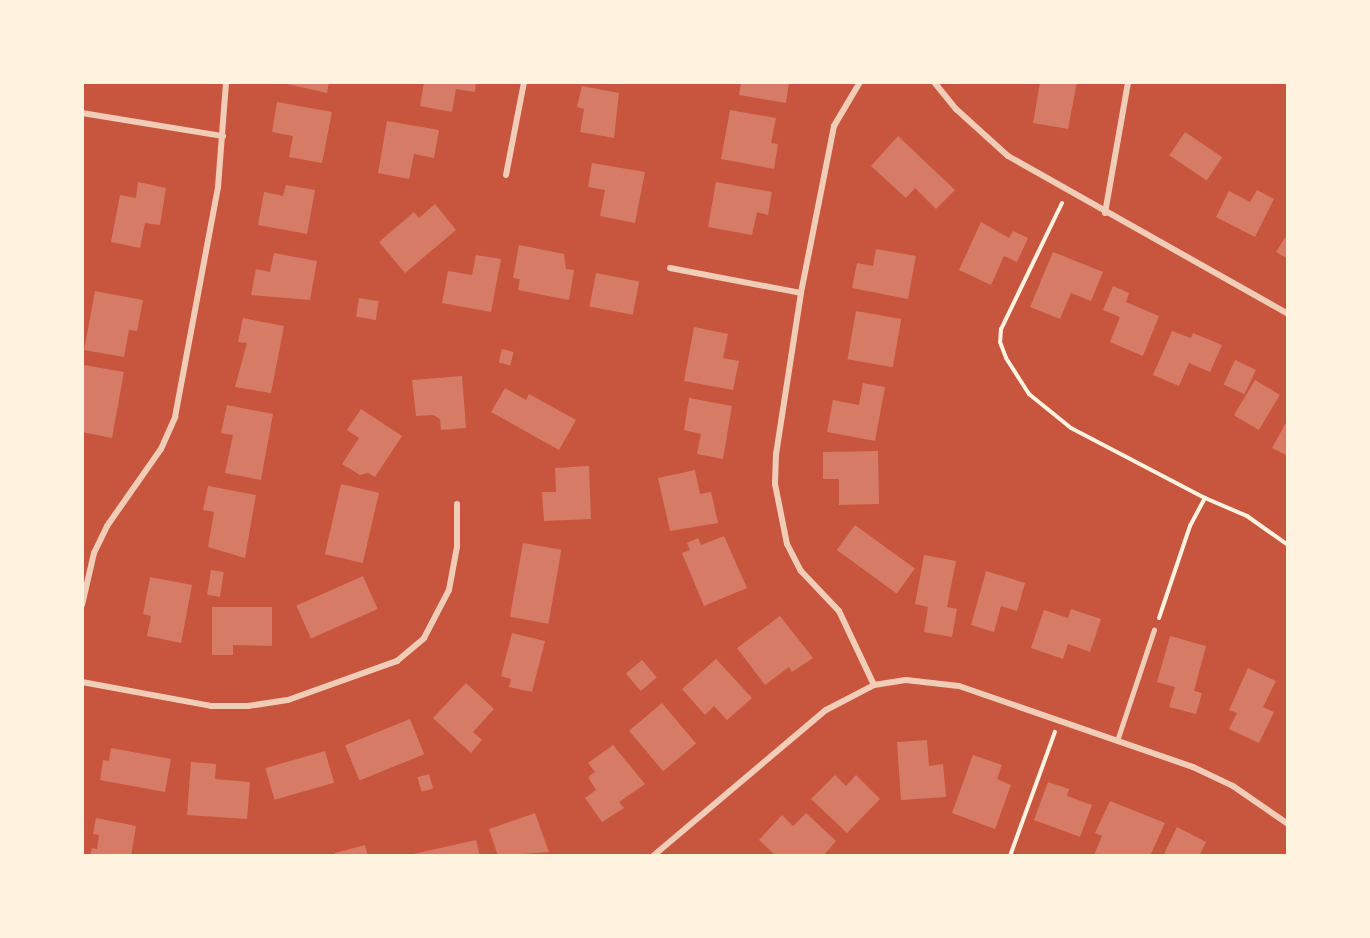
<!DOCTYPE html>
<html>
<head>
<meta charset="utf-8">
<style>
  body { margin:0 }
  #map { position:relative; width:1370px; height:938px; overflow:hidden; background:#c8553d; font-family:"Source Serif 4",serif }
  div>[style] { position:absolute }
  .building>* { inset:0; background:#d67c66; transform-origin:0 0 }
  .path>* { height:4px; margin:-2px; padding:0 2px; transform-origin:2px; border-radius:2px; background:#fff3e0 }
  .service>* { height:4.5px; margin:-2.25px; padding:0 2.25px; transform-origin:2.25px; border-radius:2.25px; background:#f1ccb7 }
  .minor>* { height:6px; margin:-3px; padding:0 3px; transform-origin:3px; border-radius:3px; background:#f1ccb7 }
  span { translate:-50% -50%; white-space:nowrap; text-align:center; line-height:1.15; -webkit-text-stroke:5px #fff3e0; paint-order:stroke }
  .frame { position:absolute; inset:0; border:84px solid #fff3e0; pointer-events:none }
</style>
</head>
<body>
<div id="map">
  <div class="building">
    <div style="clip-path:polygon(278px 82px,329px 82px,327px 93px)"></div>
    <div style="clip-path:polygon(424px 82px,476px 82px,475px 92px,456px 89px,452px 112px,420px 106px)"></div>
    <div style="clip-path:polygon(741px 82px,789px 82px,786px 103px,739px 95px)"></div>
    <div style="clip-path:polygon(1040px 82px,1077px 82px,1068px 129px,1033px 123px)"></div>
    <div style="clip-path:polygon(582px 86px,619px 93px,614px 138px,580px 132px,584px 109px,577px 107px)"></div>
    <div style="clip-path:polygon(277px 102px,332px 112px,322px 163px,289px 157px,293px 136px,272px 132px)"></div>
    <div style="clip-path:polygon(730px 110px,776px 118px,771px 143px,778px 144px,774px 169px,721px 159px)"></div>
    <div style="clip-path:polygon(387px 121px,439px 130px,434px 158px,414px 154px,409px 179px,378px 173px)"></div>
    <div style="left:1185px;top:132px;width:45px;height:28px;rotate:34deg"></div>
    <div style="clip-path:polygon(898px 136px,955px 190px,936px 209px,915px 188px,906px 198px,871px 166px)"></div>
    <div style="clip-path:polygon(592px 163px,645px 172px,635px 223px,600px 216px,605px 190px,588px 187px)"></div>
    <div style="clip-path:polygon(138px 182px,166px 188px,160px 225px,145px 223px,140px 248px,111px 242px,120px 195px,136px 198px)"></div>
    <div style="clip-path:polygon(716px 182px,772px 192px,768px 215px,757px 212px,752px 235px,708px 227px)"></div>
    <div style="clip-path:polygon(286px 185px,315px 190px,307px 234px,258px 225px,264px 192px,283px 196px)"></div>
    <div style="clip-path:polygon(1257px 190px,1274px 199px,1255px 237px,1216px 217px,1229px 191px,1250px 202px)"></div>
    <div style="clip-path:polygon(435px 204px,456px 230px,405px 273px,379px 242px,414px 212px,419px 218px)"></div>
    <div style="clip-path:polygon(981px 222px,1009px 238px,1013px 231px,1028px 238px,1017px 262px,1004px 256px,991px 285px,959px 270px)"></div>
    <div style="clip-path:polygon(1288px 233px,1288px 259px,1276px 252px)"></div>
    <div style="clip-path:polygon(519px 245px,564px 254px,566px 269px,574px 270px,569px 300px,518px 290px,520px 279px,513px 278px)"></div>
    <div style="clip-path:polygon(876px 249px,916px 256px,908px 299px,852px 288px,857px 263px,873px 266px)"></div>
    <div style="clip-path:polygon(1053px 252px,1103px 272px,1091px 301px,1071px 293px,1060px 319px,1030px 307px)"></div>
    <div style="clip-path:polygon(274px 253px,317px 261px,310px 300px,251px 295px,256px 269px,270px 272px)"></div>
    <div style="clip-path:polygon(476px 255px,501px 259px,491px 312px,442px 303px,448px 271px,472px 275px)"></div>
    <div style="left:596px;top:273px;width:44px;height:34px;rotate:11deg"></div>
    <div style="clip-path:polygon(1113px 286px,1129px 293px,1126px 302px,1159px 316px,1143px 356px,1110px 342px,1120px 317px,1103px 310px)"></div>
    <div style="clip-path:polygon(95px 291px,143px 300px,137px 331px,129px 330px,124px 357px,84px 350px)"></div>
    <div style="left:359px;top:298px;width:20px;height:19px;rotate:9deg"></div>
    <div style="left:856px;top:311px;width:46px;height:49px;rotate:10deg"></div>
    <div style="clip-path:polygon(243px 318px,284px 326px,271px 393px,235px 387px,247px 343px,238px 342px)"></div>
    <div style="clip-path:polygon(694px 327px,728px 334px,723px 358px,739px 361px,733px 390px,684px 381px)"></div>
    <div style="clip-path:polygon(1172px 331px,1191px 338px,1193px 333px,1222px 345px,1210px 372px,1189px 363px,1179px 386px,1153px 375px)"></div>
    <div style="left:502px;top:349px;width:12px;height:14px;rotate:14deg"></div>
    <div style="left:1235px;top:360px;width:23px;height:27px;rotate:25deg"></div>
    <div style="clip-path:polygon(84px 365px,124px 372px,112px 438px,82px 432px)"></div>
    <div style="clip-path:polygon(462px 376px,466px 428px,441px 430px,440px 419px,433px 415px,416px 416px,412px 380px)"></div>
    <div style="left:1255px;top:380px;width:29px;height:41px;rotate:31deg"></div>
    <div style="clip-path:polygon(863px 383px,885px 387px,875px 441px,827px 432px,833px 400px,859px 405px)"></div>
    <div style="clip-path:polygon(505px 388px,526px 400px,529px 394px,576px 420px,559px 450px,491px 412px)"></div>
    <div style="clip-path:polygon(689px 398px,732px 406px,723px 459px,697px 454px,701px 434px,684px 430px)"></div>
    <div style="clip-path:polygon(227px 405px,273px 414px,261px 480px,225px 473px,233px 435px,221px 433px)"></div>
    <div style="clip-path:polygon(361px 409px,402px 436px,375px 477px,368px 473px,360px 475px,342px 464px,359px 438px,347px 430px)"></div>
    <div style="clip-path:polygon(1288px 419px,1288px 456px,1272px 448px)"></div>
    <div style="clip-path:polygon(878px 451px,879px 504px,839px 505px,839px 479px,823px 479px,823px 452px)"></div>
    <div style="clip-path:polygon(589px 466px,591px 519px,544px 521px,542px 492px,556px 492px,555px 468px)"></div>
    <div style="clip-path:polygon(695px 470px,700px 494px,711px 492px,718px 523px,670px 531px,658px 478px)"></div>
    <div style="left:341px;top:484px;width:39px;height:72px;rotate:13deg"></div>
    <div style="clip-path:polygon(208px 486px,256px 495px,245px 558px,208px 547px,214px 512px,203px 510px)"></div>
    <div style="left:855px;top:525px;width:74px;height:31px;rotate:36deg"></div>
    <div style="clip-path:polygon(724px 536px,747px 588px,704px 606px,682px 553px,690px 550px,687px 543px,698px 538px,701px 545px)"></div>
    <div style="left:523px;top:543px;width:39px;height:75px;rotate:10deg"></div>
    <div style="clip-path:polygon(924px 555px,956px 561px,947px 607px,957px 609px,952px 637px,924px 632px,928px 607px,915px 604px)"></div>
    <div style="left:211px;top:570px;width:13px;height:25px;rotate:9deg"></div>
    <div style="clip-path:polygon(986px 571px,1025px 583px,1017px 611px,1001px 606px,994px 632px,971px 625px)"></div>
    <div style="left:363px;top:576px;width:36px;height:73px;rotate:66deg"></div>
    <div style="clip-path:polygon(150px 577px,192px 585px,181px 643px,147px 636px,151px 616px,143px 614px)"></div>
    <div style="clip-path:polygon(212px 607px,272px 607px,272px 646px,233px 645px,233px 655px,212px 655px)"></div>
    <div style="clip-path:polygon(1071px 609px,1101px 619px,1090px 652px,1068px 644px,1063px 659px,1031px 648px,1044px 610px,1068px 618px)"></div>
    <div style="clip-path:polygon(780px 616px,813px 658px,792px 672px,789px 667px,765px 685px,737px 648px)"></div>
    <div style="clip-path:polygon(512px 633px,545px 641px,532px 692px,509px 687px,511px 679px,501px 676px)"></div>
    <div style="clip-path:polygon(1170px 636px,1206px 646px,1194px 691px,1202px 693px,1196px 714px,1169px 707px,1175px 687px,1157px 682px)"></div>
    <div style="clip-path:polygon(716px 659px,752px 698px,727px 720px,714px 706px,705px 715px,682px 689px)"></div>
    <div style="left:642px;top:660px;width:23px;height:21px;rotate:50deg"></div>
    <div style="clip-path:polygon(1248px 668px,1276px 681px,1263px 707px,1274px 712px,1259px 743px,1229px 729px,1237px 713px,1229px 710px)"></div>
    <div style="clip-path:polygon(466px 683px,494px 709px,473px 732px,482px 740px,471px 753px,433px 718px)"></div>
    <div style="left:662px;top:703px;width:53px;height:43px;rotate:50deg"></div>
    <div style="left:410px;top:719px;width:38px;height:70px;rotate:68deg"></div>
    <div style="clip-path:polygon(927px 740px,929px 766px,943px 764px,946px 797px,901px 800px,897px 742px)"></div>
    <div style="clip-path:polygon(613px 745px,645px 784px,619px 802px,624px 808px,602px 822px,585px 798px,596px 790px,588px 777px,595px 772px,588px 763px)"></div>
    <div style="clip-path:polygon(111px 748px,171px 759px,165px 792px,100px 780px,103px 760px,109px 761px)"></div>
    <div style="left:325px;top:751px;width:33px;height:62px;rotate:74deg"></div>
    <div style="clip-path:polygon(973px 755px,1002px 765px,997px 779px,1011px 785px,995px 829px,952px 813px)"></div>
    <div style="clip-path:polygon(191px 762px,216px 764px,215px 779px,250px 782px,247px 819px,187px 815px)"></div>
    <div style="left:429px;top:774px;width:15px;height:12px;rotate:74deg"></div>
    <div style="clip-path:polygon(835px 775px,846px 786px,856px 775px,880px 799px,847px 833px,811px 799px)"></div>
    <div style="clip-path:polygon(1048px 782px,1069px 789px,1067px 796px,1092px 805px,1080px 837px,1034px 820px)"></div>
    <div style="clip-path:polygon(1110px 801px,1165px 823px,1150px 856px,1094px 855px,1102px 836px,1095px 833px)"></div>
    <div style="clip-path:polygon(535px 813px,549px 852px,498px 856px,489px 829px)"></div>
    <div style="clip-path:polygon(806px 813px,836px 841px,823px 856px,776px 856px,759px 840px,782px 815px,793px 826px)"></div>
    <div style="clip-path:polygon(96px 818px,136px 826px,131px 856px,90px 856px,92px 848px,97px 849px,99px 835px,93px 834px)"></div>
    <div style="clip-path:polygon(1177px 827px,1206px 842px,1199px 856px,1163px 856px)"></div>
    <div style="clip-path:polygon(476px 840px,480px 856px,409px 856px,409px 855px)"></div>
    <div style="clip-path:polygon(365px 845px,368px 856px,335px 856px,335px 853px)"></div>
  </div>
  <div class="path">
    <div style="left:1062px;top:203px;width:140px;rotate:115.8deg"></div>
    <div style="left:1001px;top:329px;width:13px;rotate:94deg"></div>
    <div style="left:1000px;top:342px;width:17px;rotate:69deg"></div>
    <div style="left:1006px;top:358px;width:43px;rotate:57.4deg"></div>
    <div style="left:1029px;top:394px;width:54px;rotate:39deg"></div>
    <div style="left:1071px;top:428px;width:151px;rotate:27.6deg"></div>
    <div style="left:1205px;top:498px;width:46px;rotate:23.2deg"></div>
    <div style="left:1247px;top:516px;width:50px;rotate:35.3deg"></div>
    <div style="left:1159px;top:618px;width:97px;rotate:-71.4deg"></div>
    <div style="left:1190px;top:526px;width:32px;rotate:-62deg"></div>
    <div style="left:1010px;top:856px;width:132px;rotate:-70.1deg"></div>
  </div>
  <div class="service">
    <div style="left:1117px;top:741px;width:117px;rotate:-71.6deg"></div>
  </div>
  <div class="minor">
    <div style="left:860px;top:82px;width:51px;rotate:120.6deg"></div>
    <div style="left:834px;top:126px;width:170px;rotate:101.2deg"></div>
    <div style="left:801px;top:293px;width:163px;rotate:98.8deg"></div>
    <div style="left:776px;top:454px;width:30px;rotate:92deg"></div>
    <div style="left:775px;top:484px;width:61px;rotate:78.7deg"></div>
    <div style="left:787px;top:544px;width:30px;rotate:63deg"></div>
    <div style="left:801px;top:571px;width:55px;rotate:46.5deg"></div>
    <div style="left:839px;top:611px;width:82px;rotate:64.7deg"></div>
    <div style="left:934px;top:82px;width:35px;rotate:51deg"></div>
    <div style="left:956px;top:109px;width:70px;rotate:42.1deg"></div>
    <div style="left:1008px;top:156px;width:322px;rotate:29.4deg"></div>
    <div style="left:82px;top:113px;width:143px;rotate:9.3deg"></div>
    <div style="left:506px;top:175px;width:95px;rotate:-79deg"></div>
    <div style="left:1105px;top:213px;width:133px;rotate:-80deg"></div>
    <div style="left:670px;top:268px;width:133px;rotate:10.8deg"></div>
    <div style="left:82px;top:605px;width:53px;rotate:-77deg"></div>
    <div style="left:94px;top:553px;width:30px;rotate:-64deg"></div>
    <div style="left:107px;top:526px;width:94px;rotate:-55deg"></div>
    <div style="left:161px;top:449px;width:35px;rotate:-66deg"></div>
    <div style="left:175px;top:417px;width:234px;rotate:-79.4deg"></div>
    <div style="left:218px;top:187px;width:105px;rotate:-85.6deg"></div>
    <div style="left:82px;top:682px;width:131px;rotate:10.5deg"></div>
    <div style="left:211px;top:706px;width:37px"></div>
    <div style="left:248px;top:706px;width:40px;rotate:-8.5deg"></div>
    <div style="left:288px;top:700px;width:116px;rotate:-19.7deg"></div>
    <div style="left:397px;top:661px;width:35px;rotate:-40deg"></div>
    <div style="left:424px;top:638px;width:54px;rotate:-62.5deg"></div>
    <div style="left:449px;top:590px;width:44px;rotate:-79.5deg"></div>
    <div style="left:457px;top:547px;width:43px;rotate:-90deg"></div>
    <div style="left:653px;top:856px;width:226px;rotate:-40.2deg"></div>
    <div style="left:826px;top:710px;width:54px;rotate:-27.5deg"></div>
    <div style="left:874px;top:685px;width:32px;rotate:-9deg"></div>
    <div style="left:906px;top:680px;width:53px;rotate:6.5deg"></div>
    <div style="left:959px;top:686px;width:248px;rotate:19.1deg"></div>
    <div style="left:1193px;top:767px;width:44px;rotate:25.4deg"></div>
    <div style="left:1233px;top:786px;width:67px;rotate:34.6deg"></div>
  </div>
  <div class="frame"></div>
</div>
</body>
</html>
